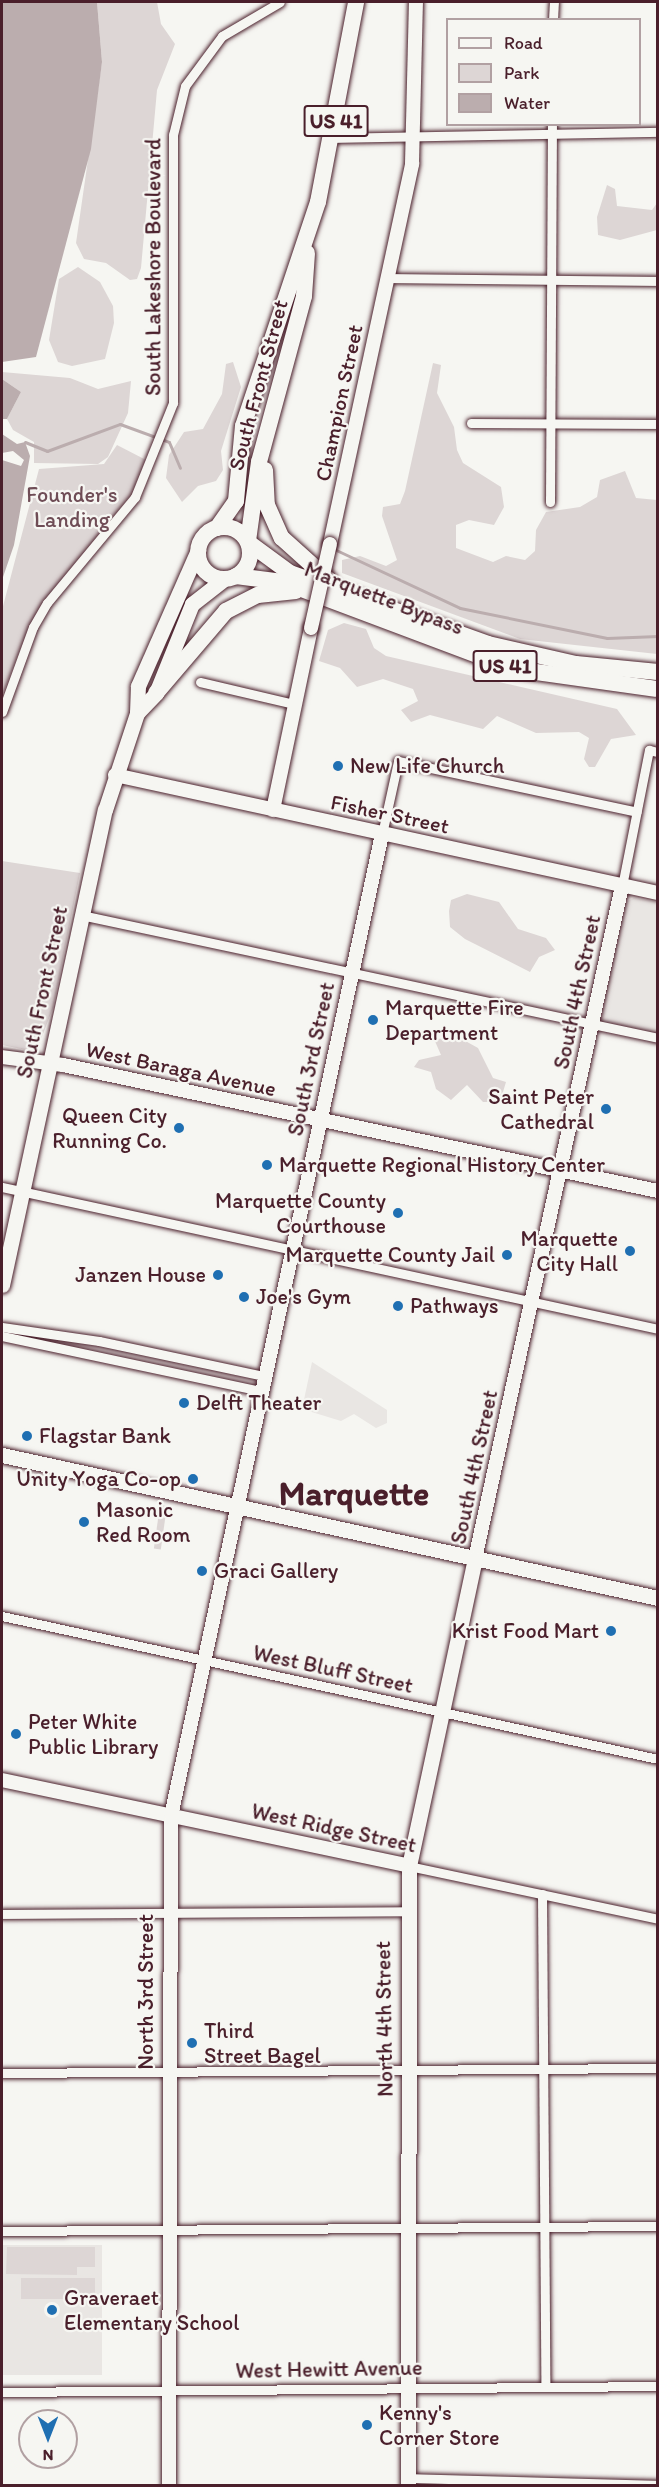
<!DOCTYPE html>
<html>
<head>
<meta charset="utf-8">
<style>
  body { margin:0 }
  #map { position:relative; width:659px; height:2487px; overflow:hidden; background:#f6f6f2; font-family:Itim,sans-serif }
  div>[style] { position:absolute }
  .built>* { inset:0; background:#e9e6e3; transform-origin:0 0 }
  .green>* { inset:0; background:#ddd6d5; transform-origin:0 0 }
  .water>* { inset:0; background:#bbadae }
  .stream>* { height:3px; margin:-1.5px; padding:0 1.5px; transform-origin:1.5px; border-radius:1.5px; background:#bbadae }
  .roads { filter:drop-shadow(0 0 2px #4a1f2b) drop-shadow(0 0 2px #4a1f2b) }
  .street>* { height:9px; margin:-4.5px; padding:0 4.5px; transform-origin:4.5px; border-radius:4.5px; background:#f6f6f2 }
  .secondary>* { height:14px; margin:-7px; padding:0 7px; transform-origin:7px; border-radius:7px; background:#f6f6f2 }
  .primary>* { height:15px; margin:-7.5px; padding:0 7.5px; transform-origin:7.5px; border-radius:7.5px; background:#f6f6f2 }
  .highway>* { height:16px; margin:-8px; padding:0 8px; transform-origin:8px; border-radius:8px; background:#f6f6f2 }
  .highway>.ring { margin:-8px; padding:0; box-sizing:content-box; background:none; border:16px solid #f6f6f2; border-radius:50% }
  .bridges { filter:drop-shadow(0 0 2px #4a1f2b) drop-shadow(0 0 2px #4a1f2b) }
  .secondary-bridge>* { height:14px; margin:-7px; padding:0 7px; transform-origin:7px; border-radius:7px; background:#f6f6f2 }
  .dots>* { width:16px; height:16px; translate:-50% -50%; box-sizing:border-box; border:3px solid #f6f6f2; border-radius:50% }
  span { translate:-50% -50%; white-space:nowrap; text-align:center; line-height:1.15; -webkit-text-stroke:4.5px #f6f6f2; paint-order:stroke }
  .shield-label span { padding:2px 4px; background:#f6f6f2; border:2px solid; border-radius:4px; -webkit-text-stroke-width:0 }
  .shield-label { font-size:21px; color:#4a1f2b; font-weight:700 }
  .street-label { font-size:22px; color:#4a1f2b }
  .park-label { font-size:22px; color:#6f4d56 }
  .poi-label { font-size:22px; color:#4a1f2b }
  .left { translate:0 -50%; text-align:left }
  .right { translate:-100% -50%; text-align:right }
  .town-label { font-size:34px; color:#4a1f2b; font-weight:700 }
  .frame { position:absolute; inset:0; border:3px solid #4a1f2b; pointer-events:none }
  .legend { position:absolute; left:446px; top:18px; width:195px; height:108px; box-sizing:border-box; background:#f6f6f2; border:2px solid #b1a0a2; margin:0; padding:8px 10px; list-style:none; font-size:18px; color:#4a1f2b }
  .legend li { display:flex; align-items:center; gap:12px; height:30px }
  .legend b { width:30px; border:2px solid #b1a0a2 }
  .north { position:absolute; left:18px; top:2409px; width:60px; height:60px; box-sizing:border-box; background:#f6f6f2; border:2px solid #b1a0a2; border-radius:50%; rotate:180deg; font-size:16px; font-weight:700; line-height:24px; text-align:center; color:#4a1f2b }
  .north::after { content:''; display:block; margin:auto; width:21px; height:27px; background:#1f6fb2; clip-path:polygon(50% 0,100% 100%,50% 72%,0 100%) }
</style>
</head>
<body>
<div id="map">
  <div class="built">
    <div style="clip-path:polygon(634px 898px,657px 902px,657px 1034px,598px 1023px,625px 902px)"></div>
    <div style="clip-path:polygon(312px 1362px,387px 1410px,387px 1423px,376px 1428px,354px 1414px,341px 1421px,302px 1409px)"></div>
    <div style="left:2px;top:2245px;width:100px;height:130px"></div>
  </div>
  <div class="green">
    <div style="clip-path:polygon(97px 2px,157px 2px,161px 24px,175px 44px,157px 90px,141px 268px,137px 279px,130px 280px,106px 263px,84px 259px,76px 243px,102px 62px)"></div>
    <div style="clip-path:polygon(607px 185px,615px 189px,617px 206px,652px 210px,657px 203px,657px 230px,620px 240px,598px 235px,597px 217px)"></div>
    <div style="clip-path:polygon(78px 267px,100px 282px,113px 306px,114px 323px,105px 359px,72px 366px,58px 362px,49px 340px,59px 279px)"></div>
    <div style="clip-path:polygon(233px 362px,241px 387px,221px 451px,223px 470px,216px 481px,198px 486px,182px 502px,166px 478px,169px 455px,184px 432px,203px 429px,222px 394px,226px 364px)"></div>
    <div style="clip-path:polygon(433px 363px,441px 365px,437px 393px,454px 427px,457px 450px,463px 463px,501px 487px,504px 507px,494px 525px,469px 520px,456px 525px,456px 548px,493px 562px,506px 556px,525px 560px,535px 551px,536px 530px,546px 512px,580px 507px,597px 497px,600px 480px,625px 471px,636px 498px,657px 500px,657px 654px,520px 639px,342px 573px,342px 560px,360px 556px,386px 566px,397px 560px,382px 516px,383px 507px,400px 504px,405px 491px)"></div>
    <div style="clip-path:polygon(2px 372px,70px 378px,98px 389px,131px 381px,128px 413px,108px 457px,98px 464px,34px 463px,34px 442px,13px 430px,7px 419px,21px 392px,2px 379px)"></div>
    <div style="clip-path:polygon(117px 445px,148px 461px,140px 484px,50px 594px,23px 642px,2px 696px,2px 610px,39px 469px,104px 464px)"></div>
    <div style="clip-path:polygon(344px 623px,366px 629px,374px 648px,386px 656px,617px 709px,636px 735px,611px 739px,595px 767px,589px 767px,584px 759px,589px 738px,579px 732px,536px 733px,497px 716px,483px 729px,430px 715px,411px 722px,401px 710px,418px 701px,413px 689px,383px 679px,357px 687px,340px 668px,319px 661px,328px 630px)"></div>
    <div style="clip-path:polygon(2px 861px,80px 873px,53px 1008px,36px 1052px,2px 1045px)"></div>
    <div style="clip-path:polygon(467px 894px,499px 902px,518px 929px,546px 938px,555px 950px,539px 957px,530px 972px,465px 939px,450px 927px,449px 911px,451px 900px)"></div>
    <div style="clip-path:polygon(460px 1038px,478px 1048px,493px 1078px,506px 1082px,500px 1102px,483px 1102px,467px 1085px,451px 1100px,436px 1089px,431px 1072px,414px 1067px,419px 1060px,441px 1055px,434px 1039px)"></div>
    <div style="left:160px;top:1505px;width:7px;height:44px;rotate:8deg"></div>
    <div style="clip-path:polygon(7px 2247px,95px 2247px,95px 2267px,77px 2267px,77px 2275px,6px 2274px)"></div>
    <div style="left:21px;top:2278px;width:74px;height:21px"></div>
  </div>
  <div class="water">
    <div style="clip-path:polygon(2px 2px,97px 2px,102px 62px,91px 149px,36px 357px,2px 362px)"></div>
    <div style="clip-path:polygon(2px 379px,21px 392px,7px 419px,2px 419px)"></div>
    <div style="clip-path:polygon(2px 434px,17px 444px,25px 442px,30px 456px,14px 545px,2px 580px,2px 460px,21px 466px,24px 460px,13px 451px,2px 453px)"></div>
  </div>
  <div class="stream">
    <div style="left:25px;top:442px;width:24px;rotate:22deg"></div>
    <div style="left:47px;top:451px;width:78px;rotate:-20.3deg"></div>
    <div style="left:120px;top:424px;width:52px;rotate:20.2deg"></div>
    <div style="left:169px;top:442px;width:28px;rotate:67deg"></div>
    <div style="left:334px;top:549px;width:139px;rotate:25.1deg"></div>
    <div style="left:460px;top:608px;width:150px;rotate:11.5deg"></div>
    <div style="left:607px;top:638px;width:51px;rotate:-2.2deg"></div>
  </div>
  <div class="roads">
    <div class="street">
      <div style="left:553px;top:20px;width:18px;rotate:-87deg"></div>
      <div style="left:333px;top:138px;width:325px;rotate:-1.1deg"></div>
      <div style="left:387px;top:278px;width:271px;rotate:0.6deg"></div>
      <div style="left:471px;top:423px;width:187px;rotate:0.3deg"></div>
      <div style="left:550px;top:502px;width:378px;rotate:-89.7deg"></div>
      <div style="left:200px;top:682px;width:97px;rotate:13.2deg"></div>
      <div style="left:2px;top:712px;width:90px;rotate:-70deg"></div>
      <div style="left:33px;top:627px;width:28px;rotate:-60deg"></div>
      <div style="left:47px;top:603px;width:138px;rotate:-50.3deg"></div>
      <div style="left:135px;top:497px;width:101px;rotate:-68deg"></div>
      <div style="left:173px;top:403px;width:268px;rotate:-90deg"></div>
      <div style="left:173px;top:135px;width:50px;rotate:-76.2deg"></div>
      <div style="left:185px;top:86px;width:62px;rotate:-53.5deg"></div>
      <div style="left:222px;top:36px;width:67px;rotate:-30.4deg"></div>
      <div style="left:382px;top:834px;width:75px;rotate:-77.6deg"></div>
      <div style="left:398px;top:761px;width:244px;rotate:12deg"></div>
      <div style="left:622px;top:886px;width:139px;rotate:-78.8deg"></div>
      <div style="left:649px;top:750px;width:9px;rotate:13deg"></div>
      <div style="left:81px;top:915px;width:590px;rotate:12.03deg"></div>
      <div style="left:2px;top:1187px;width:671px;rotate:12.21deg"></div>
      <div style="left:2px;top:1327px;width:98px;rotate:8.2deg"></div>
      <div style="left:99px;top:1341px;width:169px;rotate:12deg"></div>
      <div style="left:2px;top:1336px;width:265px;rotate:12deg"></div>
      <div style="left:2px;top:1616px;width:671px;rotate:12.3deg"></div>
      <div style="left:409px;top:1866px;width:255px;rotate:12deg"></div>
      <div style="left:542px;top:1894px;width:491px;rotate:89.6deg"></div>
      <div style="left:2px;top:1914px;width:404px;rotate:-0.4deg"></div>
      <div style="left:2px;top:2073px;width:656px;rotate:-0.44deg"></div>
      <div style="left:2px;top:2231px;width:656px;rotate:-0.44deg"></div>
      <div style="left:2px;top:2392px;width:656px;rotate:-0.52deg"></div>
      <div style="left:408px;top:2478px;width:250px;rotate:1.6deg"></div>
    </div>
    <div class="secondary">
      <div style="left:330px;top:544px;width:389px;rotate:-77.8deg"></div>
      <div style="left:412px;top:164px;width:162px;rotate:-88.6deg"></div>
      <div style="left:115px;top:775px;width:556px;rotate:12.26deg"></div>
      <div style="left:273px;top:810px;width:186px;rotate:-78.2deg"></div>
      <div style="left:2px;top:1057px;width:62px;rotate:7.5deg"></div>
      <div style="left:63px;top:1065px;width:608px;rotate:11.96deg"></div>
      <div style="left:475px;top:1559px;width:689px;rotate:-77.68deg"></div>
      <div style="left:2px;top:1780px;width:416px;rotate:11.9deg"></div>
      <div style="left:169px;top:2486px;width:670px;rotate:-89.83deg"></div>
      <div style="left:171px;top:1816px;width:1004px;rotate:-77.87deg"></div>
    </div>
    <div class="primary">
      <div style="left:137px;top:713px;width:28px;rotate:-46deg"></div>
      <div style="left:156px;top:693px;width:96px;rotate:-68deg"></div>
      <div style="left:192px;top:604px;width:41px;rotate:-38deg"></div>
      <div style="left:2px;top:1285px;width:486px;rotate:-77.8deg"></div>
      <div style="left:105px;top:810px;width:102px;rotate:-71.7deg"></div>
      <div style="left:137px;top:713px;width:27px;rotate:-88deg"></div>
      <div style="left:138px;top:686px;width:149px;rotate:-66.2deg"></div>
      <div style="left:2px;top:1455px;width:671px;rotate:12.3deg"></div>
      <div style="left:408px;top:2486px;width:620px;rotate:-89.91deg"></div>
      <div style="left:409px;top:1866px;width:314px;rotate:-77.9deg"></div>
    </div>
    <div class="highway">
      <div style="left:265px;top:470px;width:35px;rotate:87deg"></div>
      <div style="left:267px;top:505px;width:36px;rotate:66deg"></div>
      <div style="left:282px;top:538px;width:64px;rotate:41.9deg"></div>
      <div class="ring" style="left:198px;top:527px;width:36px;height:36px"></div>
      <div style="left:217px;top:528px;width:33px;rotate:-55deg"></div>
      <div style="left:236px;top:501px;width:75px;rotate:-84.7deg"></div>
      <div style="left:243px;top:426px;width:236px;rotate:-71.5deg"></div>
      <div style="left:318px;top:202px;width:204px;rotate:-79.2deg"></div>
      <div style="left:248px;top:541px;width:80px;rotate:-82.1deg"></div>
      <div style="left:259px;top:462px;width:172px;rotate:-74.8deg"></div>
      <div style="left:304px;top:296px;width:43px;rotate:-86deg"></div>
      <div style="left:249px;top:543px;width:51px;rotate:36.2deg"></div>
      <div style="left:290px;top:573px;width:210px;rotate:19.7deg"></div>
      <div style="left:488px;top:644px;width:90px;rotate:12.8deg"></div>
      <div style="left:576px;top:664px;width:82px;rotate:5.6deg"></div>
      <div style="left:236px;top:576px;width:47px;rotate:7.3deg"></div>
      <div style="left:283px;top:582px;width:248px;rotate:20.6deg"></div>
      <div style="left:515px;top:669px;width:144px;rotate:8deg"></div>
      <div style="left:156px;top:693px;width:108px;rotate:-49.5deg"></div>
      <div style="left:226px;top:611px;width:36px;rotate:-27deg"></div>
      <div style="left:258px;top:595px;width:38px;rotate:-6deg"></div>
    </div>
  </div>
  <div class="bridges">
    <div class="secondary-bridge">
      <div style="left:311px;top:628px;width:86px;rotate:-77.3deg"></div>
    </div>
  </div>
  <div class="dots">
    <div style="left:338px;top:766px;background:#1f6fb2"></div>
    <div style="left:373px;top:1020px;background:#1f6fb2"></div>
    <div style="left:606px;top:1109px;background:#1f6fb2"></div>
    <div style="left:179px;top:1128px;background:#1f6fb2"></div>
    <div style="left:267px;top:1165px;background:#1f6fb2"></div>
    <div style="left:398px;top:1213px;background:#1f6fb2"></div>
    <div style="left:630px;top:1251px;background:#1f6fb2"></div>
    <div style="left:507px;top:1255px;background:#1f6fb2"></div>
    <div style="left:218px;top:1275px;background:#1f6fb2"></div>
    <div style="left:244px;top:1297px;background:#1f6fb2"></div>
    <div style="left:398px;top:1306px;background:#1f6fb2"></div>
    <div style="left:184px;top:1403px;background:#1f6fb2"></div>
    <div style="left:27px;top:1436px;background:#1f6fb2"></div>
    <div style="left:193px;top:1479px;background:#1f6fb2"></div>
    <div style="left:84px;top:1522px;background:#1f6fb2"></div>
    <div style="left:202px;top:1571px;background:#1f6fb2"></div>
    <div style="left:611px;top:1631px;background:#1f6fb2"></div>
    <div style="left:16px;top:1734px;background:#1f6fb2"></div>
    <div style="left:192px;top:2043px;background:#1f6fb2"></div>
    <div style="left:52px;top:2310px;background:#1f6fb2"></div>
    <div style="left:367px;top:2425px;background:#1f6fb2"></div>
  </div>
  <div class="shield-label">
    <span style="left:336px;top:121px">US 41</span>
    <span style="left:505px;top:666px">US 41</span>
  </div>
  <div class="street-label">
    <span style="left:153px;top:267px;rotate:-90deg">South Lakeshore Boulevard</span>
    <span style="left:258px;top:385px;rotate:-75deg">South Front Street</span>
    <span style="left:339px;top:403px;rotate:-78deg">Champion Street</span>
    <span style="left:384px;top:598px;rotate:21deg">Marquette Bypass</span>
    <span style="left:390px;top:814px;rotate:12deg">Fisher Street</span>
    <span style="left:42px;top:992px;rotate:-78deg">South Front Street</span>
    <span style="left:577px;top:992px;rotate:-78deg">South 4th Street</span>
    <span style="left:311px;top:1059px;rotate:-78deg">South 3rd Street</span>
    <span style="left:181px;top:1069px;rotate:12deg">West Baraga Avenue</span>
    <span style="left:474px;top:1467px;rotate:-78deg">South 4th Street</span>
    <span style="left:333px;top:1669px;rotate:12deg">West Bluff Street</span>
    <span style="left:334px;top:1828px;rotate:12deg">West Ridge Street</span>
    <span style="left:146px;top:1992px;rotate:-90deg">North 3rd Street</span>
    <span style="left:384px;top:2019px;rotate:-91deg">North 4th Street</span>
    <span style="left:329px;top:2369px;rotate:-1deg">West Hewitt Avenue</span>
  </div>
  <div class="park-label">
    <span style="left:72px;top:507px">Founder's<br>Landing</span>
  </div>
  <div class="poi-label">
    <span class="left" style="left:350px;top:766px">New Life Church</span>
    <span class="left" style="left:385px;top:1020px">Marquette Fire<br>Department</span>
    <span class="right" style="left:594px;top:1109px">Saint Peter<br>Cathedral</span>
    <span class="right" style="left:167px;top:1128px">Queen City<br>Running Co.</span>
    <span class="left" style="left:279px;top:1165px">Marquette Regional History Center</span>
    <span class="right" style="left:386px;top:1213px">Marquette County<br>Courthouse</span>
    <span class="right" style="left:618px;top:1251px">Marquette<br>City Hall</span>
    <span class="right" style="left:495px;top:1255px">Marquette County Jail</span>
    <span class="right" style="left:206px;top:1275px">Janzen House</span>
    <span class="left" style="left:256px;top:1297px">Joe's Gym</span>
    <span class="left" style="left:410px;top:1306px">Pathways</span>
    <span class="left" style="left:196px;top:1403px">Delft Theater</span>
    <span class="left" style="left:39px;top:1436px">Flagstar Bank</span>
    <span class="right" style="left:181px;top:1479px">Unity Yoga Co-op</span>
    <span class="left" style="left:96px;top:1522px">Masonic<br>Red Room</span>
    <span class="left" style="left:214px;top:1571px">Graci Gallery</span>
    <span class="right" style="left:599px;top:1631px">Krist Food Mart</span>
    <span class="left" style="left:28px;top:1734px">Peter White<br>Public Library</span>
    <span class="left" style="left:204px;top:2043px">Third<br>Street Bagel</span>
    <span class="left" style="left:64px;top:2310px">Graveraet<br>Elementary School</span>
    <span class="left" style="left:379px;top:2425px">Kenny's<br>Corner Store</span>
  </div>
  <div class="town-label">
    <span style="left:354px;top:1494px">Marquette</span>
  </div>
  <div class="frame"></div>
  <ul class="legend">
  <li><b style="height:8px;background:#f6f6f2"></b>Road</li>
  <li><b style="height:16px;background:#ddd6d5"></b>Park</li>
  <li><b style="height:16px;background:#bbadae"></b>Water</li>
  </ul>
  <div class="north">N</div>
</div>
</body>
</html>
